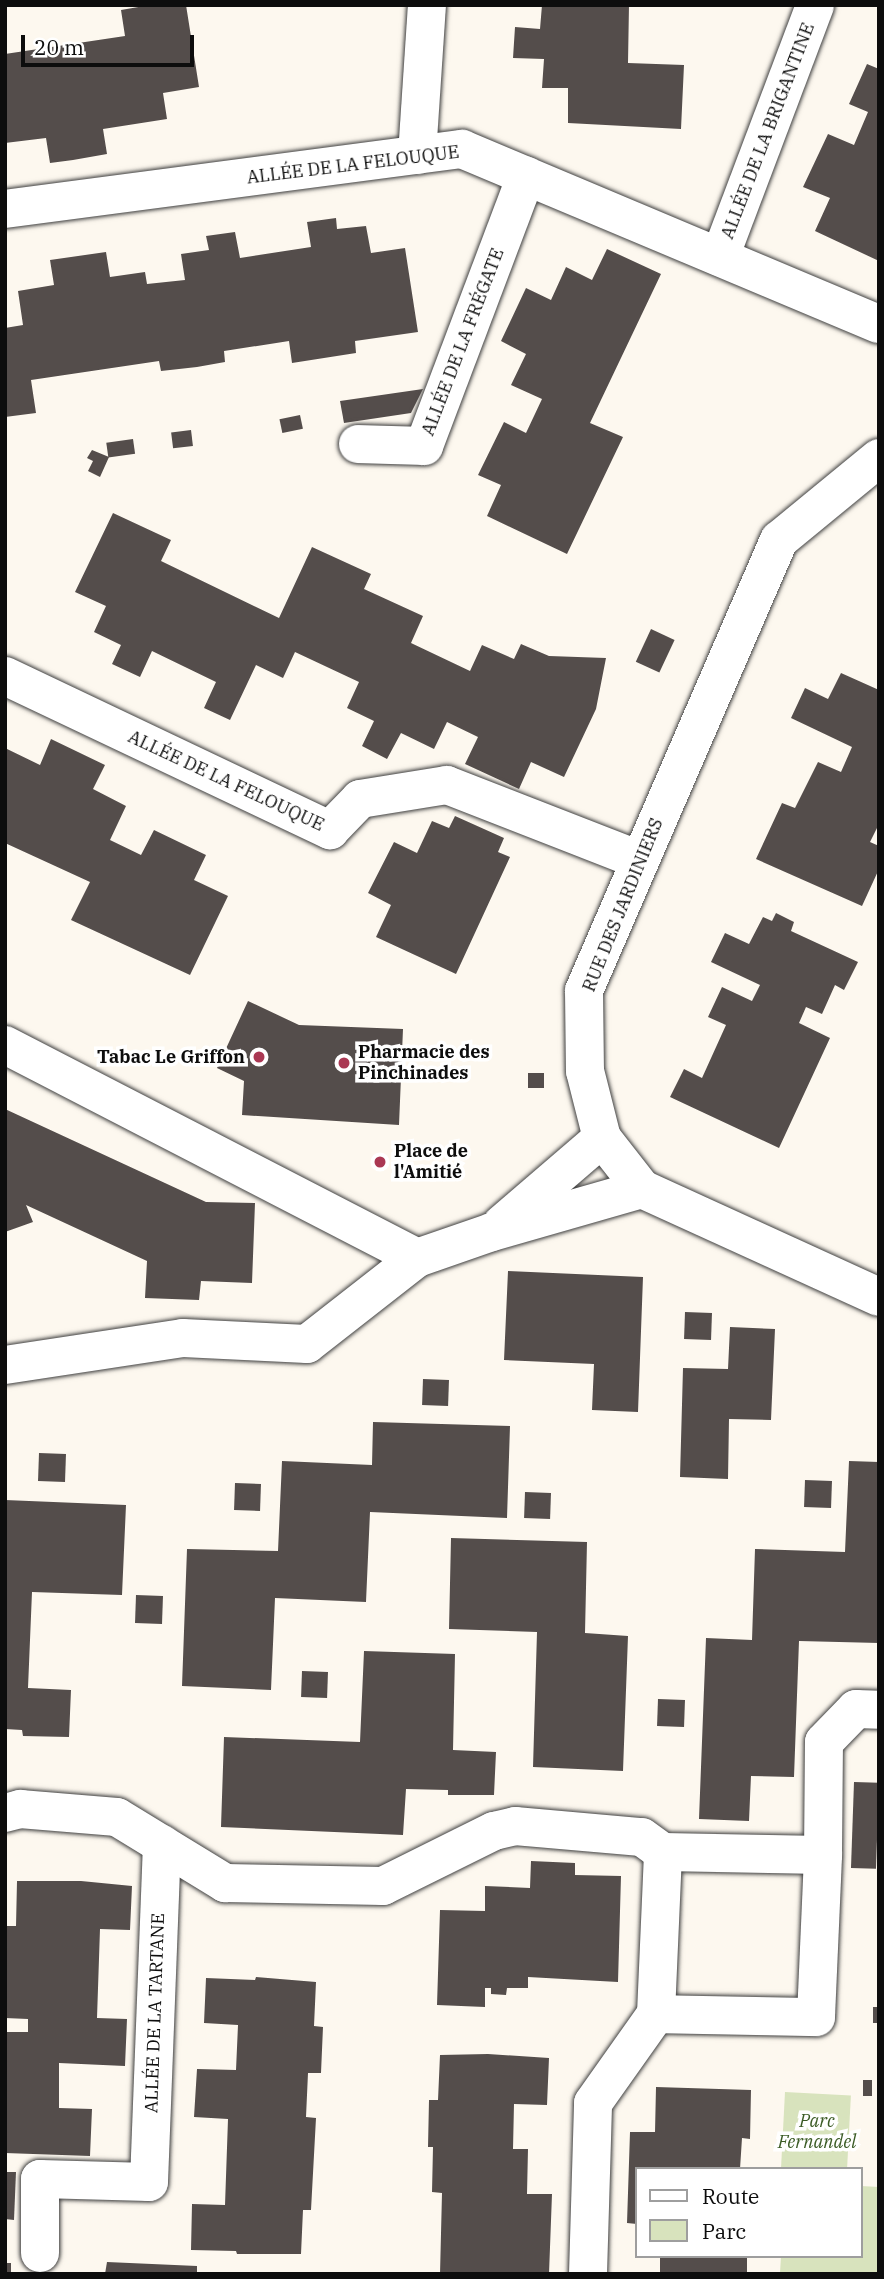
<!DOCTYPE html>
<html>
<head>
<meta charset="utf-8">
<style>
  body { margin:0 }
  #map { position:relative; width:884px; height:2279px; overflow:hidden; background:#fdf8ef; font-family:"IBM Plex Serif",serif }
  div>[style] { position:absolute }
  .green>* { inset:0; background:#d8e3bd; transform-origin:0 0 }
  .building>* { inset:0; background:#544d4b; transform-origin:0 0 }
  .roads { filter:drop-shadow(0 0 2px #404040) drop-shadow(0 0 2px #404040) }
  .street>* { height:38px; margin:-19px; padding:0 19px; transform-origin:19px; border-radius:19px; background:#fff }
  .dots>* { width:19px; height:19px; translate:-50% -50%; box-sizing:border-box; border:4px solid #fff; border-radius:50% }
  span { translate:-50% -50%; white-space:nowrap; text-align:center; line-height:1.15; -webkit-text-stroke:7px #fff; paint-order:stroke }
  .street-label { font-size:18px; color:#0d0d0d }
  .poi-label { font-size:18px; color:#0d0d0d; font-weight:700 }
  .left { translate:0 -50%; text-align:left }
  .right { translate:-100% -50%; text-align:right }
  .park-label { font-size:18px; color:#3c5c26; font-style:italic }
  .frame { position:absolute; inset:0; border:7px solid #0d0d0d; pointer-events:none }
  .legend { position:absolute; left:635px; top:2167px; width:228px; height:91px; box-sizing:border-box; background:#fff; border:2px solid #9e9e9e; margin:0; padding:9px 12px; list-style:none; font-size:21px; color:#0d0d0d }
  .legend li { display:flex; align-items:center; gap:14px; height:35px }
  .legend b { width:35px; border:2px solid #9e9e9e }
  .scale { position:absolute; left:21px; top:35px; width:173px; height:32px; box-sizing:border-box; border:4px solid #0d0d0d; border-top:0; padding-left:9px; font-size:21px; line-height:24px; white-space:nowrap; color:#0d0d0d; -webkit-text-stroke:5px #fff; paint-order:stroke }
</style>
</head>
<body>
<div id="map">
  <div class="green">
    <div style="left:785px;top:2092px;width:66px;height:77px;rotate:3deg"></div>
    <div style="clip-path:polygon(861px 2186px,879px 2187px,879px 2274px,780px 2273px,781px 2256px,861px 2256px)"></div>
  </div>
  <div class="building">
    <div style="clip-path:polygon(150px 5px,186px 5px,199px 87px,163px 93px,167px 119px,103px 129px,107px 154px,73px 160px,50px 163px,46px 138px,5px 143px,5px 54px,125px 36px,121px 10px)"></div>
    <div style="clip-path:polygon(542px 5px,629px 5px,628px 63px,684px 65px,681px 129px,568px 123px,568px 88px,542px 88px,544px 59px,513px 58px,515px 27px,540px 29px)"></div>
    <div style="clip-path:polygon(867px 64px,879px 69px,879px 261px,815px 231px,830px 198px,803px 187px,828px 134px,854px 145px,868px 112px,849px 104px)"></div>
    <div style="clip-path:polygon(336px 218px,337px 229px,366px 226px,371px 253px,405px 248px,418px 332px,355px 341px,356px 353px,292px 363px,289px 341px,224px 351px,225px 362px,197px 367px,161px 371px,159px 361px,31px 380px,36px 413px,5px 417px,5px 328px,23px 325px,18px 291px,54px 285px,50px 260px,106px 252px,110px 277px,145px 272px,147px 284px,185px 280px,181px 254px,209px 250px,206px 236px,235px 232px,240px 258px,311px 247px,307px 222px)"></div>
    <div style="clip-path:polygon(607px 249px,661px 274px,590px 423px,623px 437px,567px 554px,487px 516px,501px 485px,478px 475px,504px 422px,526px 433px,542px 399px,511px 385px,526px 354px,501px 341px,526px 288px,551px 300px,566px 267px,592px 280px)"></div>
    <div style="clip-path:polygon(423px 389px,411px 413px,344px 423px,340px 401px)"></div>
    <div style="left:300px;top:415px;width:14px;height:21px;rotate:78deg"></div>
    <div style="left:191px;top:430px;width:16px;height:20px;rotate:83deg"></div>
    <div style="left:133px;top:439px;width:15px;height:27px;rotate:82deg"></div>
    <div style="clip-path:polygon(92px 450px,109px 457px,100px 477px,88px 471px,93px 461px,87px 458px)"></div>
    <div style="clip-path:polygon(113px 513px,171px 540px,161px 561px,279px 618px,312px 547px,371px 574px,364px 589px,423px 616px,411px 643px,470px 671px,482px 645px,514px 659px,521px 644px,549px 656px,606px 658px,596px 709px,564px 777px,531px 762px,519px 789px,465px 764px,478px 737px,447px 722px,434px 749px,401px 733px,387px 759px,362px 746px,374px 721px,347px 708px,359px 682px,295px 652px,283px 678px,256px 665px,230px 720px,204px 708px,216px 682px,152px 651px,140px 677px,112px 664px,121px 645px,94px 632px,106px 606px,75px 592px)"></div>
    <div style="left:651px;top:629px;width:26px;height:36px;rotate:25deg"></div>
    <div style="clip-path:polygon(841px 673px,879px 690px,879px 824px,870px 842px,879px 846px,879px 869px,862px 906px,756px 859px,782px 803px,795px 808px,818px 762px,841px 772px,852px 747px,791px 718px,805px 688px,828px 699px)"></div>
    <div style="clip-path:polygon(51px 739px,105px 765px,93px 789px,126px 806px,110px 840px,141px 855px,154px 830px,206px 855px,194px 880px,228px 896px,190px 975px,71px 920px,90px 882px,5px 843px,5px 748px,40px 765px)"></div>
    <div style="clip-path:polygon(455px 816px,504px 838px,498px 852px,510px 857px,456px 974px,376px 937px,391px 905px,368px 893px,394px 842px,417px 853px,432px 821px,449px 828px)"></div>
    <div style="clip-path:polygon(776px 913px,794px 922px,791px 931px,858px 962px,844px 990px,835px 985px,822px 1014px,806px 1007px,799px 1023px,830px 1038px,779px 1148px,670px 1097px,684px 1069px,702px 1078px,726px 1025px,708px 1017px,722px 987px,752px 1001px,760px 985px,711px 962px,725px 933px,749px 944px,763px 917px,772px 921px)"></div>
    <div style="clip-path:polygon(248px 1001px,299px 1025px,403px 1029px,399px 1125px,242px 1115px,244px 1081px,217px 1068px)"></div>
    <div style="left:528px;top:1073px;width:16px;height:15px"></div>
    <div style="clip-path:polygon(5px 1109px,206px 1202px,255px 1203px,252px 1283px,201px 1281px,199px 1300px,145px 1298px,147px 1261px,26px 1205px,33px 1222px,5px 1232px)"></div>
    <div style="clip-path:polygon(508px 1271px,643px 1277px,638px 1412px,592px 1410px,594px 1364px,504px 1360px)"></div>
    <div style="left:685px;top:1312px;width:27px;height:27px;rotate:2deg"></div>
    <div style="clip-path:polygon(730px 1327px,775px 1329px,771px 1420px,729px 1419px,728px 1479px,680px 1477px,683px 1368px,728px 1369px)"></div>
    <div style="left:423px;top:1379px;width:26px;height:26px;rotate:2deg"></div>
    <div style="clip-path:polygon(373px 1422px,510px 1426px,507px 1518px,370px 1512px,366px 1602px,275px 1598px,271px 1690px,182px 1686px,187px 1549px,278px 1551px,282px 1461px,372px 1465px)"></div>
    <div style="left:39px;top:1453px;width:27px;height:28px;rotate:2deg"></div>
    <div style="clip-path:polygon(849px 1461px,879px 1462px,879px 1643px,799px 1641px,794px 1777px,751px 1776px,749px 1821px,699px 1819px,706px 1638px,752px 1640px,755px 1549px,845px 1552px)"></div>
    <div style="left:805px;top:1480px;width:27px;height:27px;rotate:2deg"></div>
    <div style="left:235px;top:1483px;width:26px;height:27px;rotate:2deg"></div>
    <div style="left:525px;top:1492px;width:26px;height:26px;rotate:2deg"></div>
    <div style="clip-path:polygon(5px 1500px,126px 1505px,122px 1595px,32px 1592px,28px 1688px,71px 1690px,69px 1737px,23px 1736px,22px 1730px,5px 1729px)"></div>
    <div style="clip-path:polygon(451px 1538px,587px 1542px,585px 1633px,628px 1636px,623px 1771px,533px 1767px,537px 1632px,449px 1629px)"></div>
    <div style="left:136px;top:1595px;width:27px;height:28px;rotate:2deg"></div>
    <div style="clip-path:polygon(364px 1651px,455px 1654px,453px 1750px,496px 1752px,494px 1795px,448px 1795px,448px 1790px,406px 1789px,403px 1835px,221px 1827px,224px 1737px,360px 1742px)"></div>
    <div style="left:302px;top:1671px;width:26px;height:26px;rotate:2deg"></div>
    <div style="left:658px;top:1699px;width:27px;height:27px;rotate:2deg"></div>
    <div style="left:854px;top:1782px;width:25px;height:86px;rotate:2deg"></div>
    <div style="clip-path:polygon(531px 1861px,575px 1863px,575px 1875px,621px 1876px,618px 1982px,528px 1977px,528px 1988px,507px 1988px,506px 1995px,491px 1994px,491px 1988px,485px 1988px,485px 2007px,437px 2005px,440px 1910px,485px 1911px,485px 1886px,530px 1888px)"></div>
    <div style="clip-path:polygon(17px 1881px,81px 1881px,132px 1886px,130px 1930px,100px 1929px,97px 2018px,127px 2019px,125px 2066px,59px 2063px,59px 2108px,92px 2109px,90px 2156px,5px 2153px,5px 2032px,28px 2032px,28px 2019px,5px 2018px,6px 1926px,16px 1926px)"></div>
    <div style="clip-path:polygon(256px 1977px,316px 1982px,314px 2026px,323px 2027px,321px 2073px,308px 2073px,306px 2117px,316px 2118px,311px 2210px,303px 2210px,301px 2254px,237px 2254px,236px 2251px,191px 2250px,192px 2204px,225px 2205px,228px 2119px,194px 2117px,197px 2069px,236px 2070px,238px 2025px,204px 2023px,206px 1978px,255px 1980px)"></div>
    <div style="left:873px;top:2007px;width:6px;height:16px"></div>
    <div style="clip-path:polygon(488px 2054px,549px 2058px,547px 2105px,514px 2104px,513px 2149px,528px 2149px,527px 2194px,552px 2194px,549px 2274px,440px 2274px,442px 2193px,432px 2192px,433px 2147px,428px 2147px,429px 2100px,438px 2100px,440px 2055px)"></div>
    <div style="left:863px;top:2080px;width:9px;height:16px"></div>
    <div style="clip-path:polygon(656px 2087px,751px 2090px,750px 2139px,742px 2138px,740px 2169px,637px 2169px,637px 2224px,627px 2223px,630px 2132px,655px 2132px)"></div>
    <div style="clip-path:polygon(5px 2172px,16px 2172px,14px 2220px,5px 2219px)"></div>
    <div style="left:660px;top:2256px;width:87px;height:18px"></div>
    <div style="clip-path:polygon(107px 2262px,197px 2266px,197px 2274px,105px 2274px)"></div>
    <div style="left:5px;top:2263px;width:6px;height:11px"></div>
  </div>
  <div class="roads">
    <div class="street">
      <div style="left:417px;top:155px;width:150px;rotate:-86.2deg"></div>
      <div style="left:5px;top:209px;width:461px;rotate:-7.5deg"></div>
      <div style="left:462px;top:149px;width:452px;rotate:22.8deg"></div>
      <div style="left:720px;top:257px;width:269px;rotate:-69.3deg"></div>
      <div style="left:358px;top:444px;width:66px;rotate:1.7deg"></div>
      <div style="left:424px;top:446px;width:289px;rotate:-69.3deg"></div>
      <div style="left:879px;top:458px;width:129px;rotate:140.6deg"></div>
      <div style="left:779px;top:540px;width:491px;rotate:113.4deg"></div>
      <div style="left:584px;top:991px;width:80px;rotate:89.3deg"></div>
      <div style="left:585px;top:1071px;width:69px;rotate:75.8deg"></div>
      <div style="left:602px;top:1138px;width:65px;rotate:51.9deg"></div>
      <div style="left:642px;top:1189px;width:260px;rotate:24.5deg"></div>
      <div style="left:5px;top:676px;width:360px;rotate:25.4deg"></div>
      <div style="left:330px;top:830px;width:43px;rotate:-45.9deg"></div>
      <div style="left:360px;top:799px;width:88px;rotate:-9.1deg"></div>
      <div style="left:447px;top:785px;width:206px;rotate:21.3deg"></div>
      <div style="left:5px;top:1045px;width:464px;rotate:27.3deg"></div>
      <div style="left:502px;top:1224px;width:132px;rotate:-40.7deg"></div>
      <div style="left:5px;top:1365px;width:180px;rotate:-8.6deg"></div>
      <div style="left:183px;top:1338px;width:124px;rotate:2.8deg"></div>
      <div style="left:307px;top:1344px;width:140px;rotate:-38deg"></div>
      <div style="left:417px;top:1258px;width:79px;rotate:-19.1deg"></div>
      <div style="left:492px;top:1232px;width:156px;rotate:-16deg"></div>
      <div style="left:5px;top:1813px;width:16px;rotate:-15deg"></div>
      <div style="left:20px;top:1809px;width:97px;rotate:4.7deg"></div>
      <div style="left:117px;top:1817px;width:127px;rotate:31.4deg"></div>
      <div style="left:225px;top:1883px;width:158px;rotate:1.1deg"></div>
      <div style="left:383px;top:1886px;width:124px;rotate:-26.4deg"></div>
      <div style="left:494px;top:1831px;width:22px;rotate:-13deg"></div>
      <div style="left:515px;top:1826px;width:127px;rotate:5deg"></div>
      <div style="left:642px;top:1837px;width:26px;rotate:36deg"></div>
      <div style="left:663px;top:1852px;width:160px;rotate:1.1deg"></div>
      <div style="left:823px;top:1855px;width:113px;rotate:-89.5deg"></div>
      <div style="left:824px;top:1742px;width:46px;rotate:-45.9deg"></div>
      <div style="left:856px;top:1709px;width:23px;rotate:2deg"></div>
      <div style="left:656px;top:2014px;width:160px;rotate:1.1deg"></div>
      <div style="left:816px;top:2017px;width:162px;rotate:-87.5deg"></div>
      <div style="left:40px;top:2253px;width:74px;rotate:-90deg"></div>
      <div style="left:40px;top:2179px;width:109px;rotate:1.6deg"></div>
      <div style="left:149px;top:2182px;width:338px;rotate:-87.8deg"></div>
      <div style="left:588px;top:2274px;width:171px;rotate:-88.3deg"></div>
      <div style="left:593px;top:2103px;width:109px;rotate:-54.7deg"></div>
      <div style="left:656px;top:2014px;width:162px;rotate:-87.5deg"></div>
    </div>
  </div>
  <div class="dots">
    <div style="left:259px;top:1057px;background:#aa3853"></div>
    <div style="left:344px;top:1063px;background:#aa3853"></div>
    <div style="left:380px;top:1162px;background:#aa3853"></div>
  </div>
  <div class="street-label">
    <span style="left:768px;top:131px;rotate:-69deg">ALLÉE DE LA BRIGANTINE</span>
    <span style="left:353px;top:165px;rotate:-7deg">ALLÉE DE LA FELOUQUE</span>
    <span style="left:463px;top:342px;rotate:-69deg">ALLÉE DE LA FRÉGATE</span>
    <span style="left:226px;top:781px;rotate:25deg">ALLÉE DE LA FELOUQUE</span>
    <span style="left:623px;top:905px;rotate:-68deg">RUE DES JARDINIERS</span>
    <span style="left:155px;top:2013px;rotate:-88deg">ALLÉE DE LA TARTANE</span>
  </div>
  <div class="poi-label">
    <span class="left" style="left:358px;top:1063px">Pharmacie des<br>Pinchinades</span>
    <span class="right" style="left:245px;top:1057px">Tabac Le Griffon</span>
    <span class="left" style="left:394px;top:1162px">Place de<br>l'Amitié</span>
  </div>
  <div class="park-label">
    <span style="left:817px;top:2132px">Parc<br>Fernandel</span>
  </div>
  <div class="frame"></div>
  <ul class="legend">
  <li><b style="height:9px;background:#fff"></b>Route</li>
  <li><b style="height:19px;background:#d8e3bd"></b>Parc</li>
  </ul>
  <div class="scale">20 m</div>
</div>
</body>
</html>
